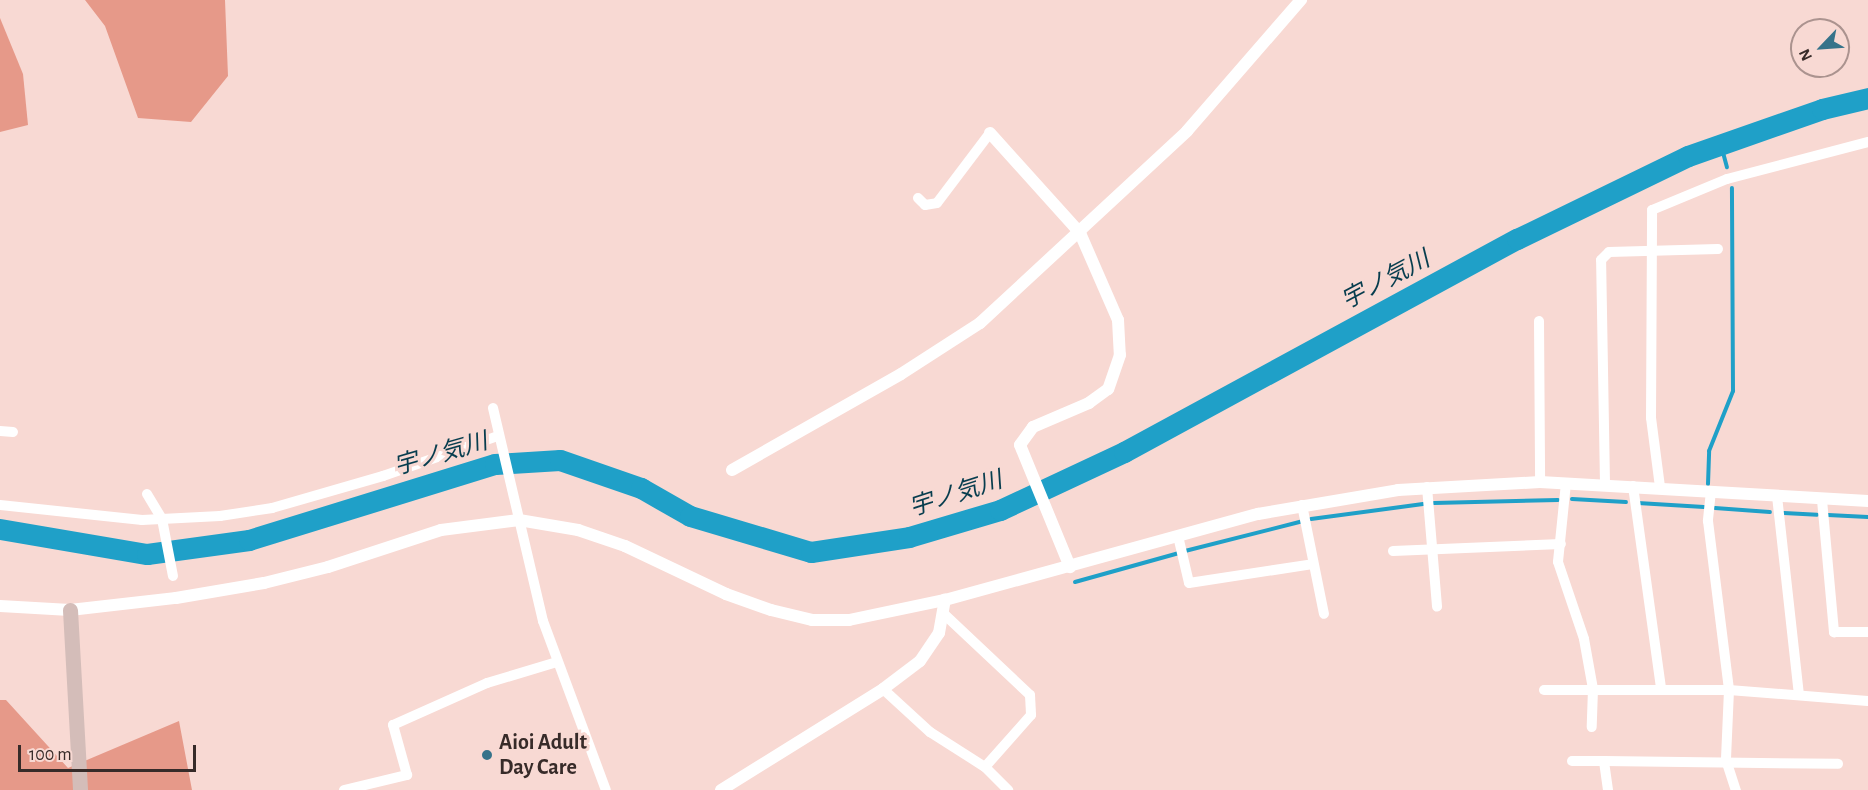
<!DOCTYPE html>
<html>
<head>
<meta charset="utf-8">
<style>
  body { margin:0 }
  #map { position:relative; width:1868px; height:790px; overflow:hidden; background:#f8d9d3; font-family:"Alegreya Sans","Noto Sans JP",sans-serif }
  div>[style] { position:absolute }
  .green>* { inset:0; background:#e69989 }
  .stream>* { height:4px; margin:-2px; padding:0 2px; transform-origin:2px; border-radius:2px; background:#1fa0c8 }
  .river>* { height:21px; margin:-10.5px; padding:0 10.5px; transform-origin:10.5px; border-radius:10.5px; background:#1fa0c8 }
  .minor>* { height:10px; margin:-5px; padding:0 5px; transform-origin:5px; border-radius:5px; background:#fff }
  .tertiary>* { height:12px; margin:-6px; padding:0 6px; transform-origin:6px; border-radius:6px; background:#fff }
  .secondary>* { height:15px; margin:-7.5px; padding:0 7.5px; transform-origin:7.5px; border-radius:7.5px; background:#d4bdb9 }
  .dots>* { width:16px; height:16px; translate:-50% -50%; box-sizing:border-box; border:3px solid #f8d9d3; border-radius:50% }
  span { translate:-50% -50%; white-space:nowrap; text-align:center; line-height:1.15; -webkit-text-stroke:6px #f8d9d3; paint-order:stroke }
  .poi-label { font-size:22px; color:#372b29; font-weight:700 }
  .left { translate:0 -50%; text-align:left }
  .water-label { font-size:24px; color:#073d4e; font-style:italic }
  .north { position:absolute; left:1790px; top:18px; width:60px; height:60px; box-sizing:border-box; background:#f8d9d3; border:2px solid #ab938f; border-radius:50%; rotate:245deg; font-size:16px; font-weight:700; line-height:24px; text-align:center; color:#372b29 }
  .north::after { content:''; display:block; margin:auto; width:21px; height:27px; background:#36738a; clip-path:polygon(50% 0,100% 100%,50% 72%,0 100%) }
  .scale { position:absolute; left:18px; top:745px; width:178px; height:27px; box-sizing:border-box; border:3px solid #372b29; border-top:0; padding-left:8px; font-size:18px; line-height:21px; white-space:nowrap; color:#372b29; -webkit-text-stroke:4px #f8d9d3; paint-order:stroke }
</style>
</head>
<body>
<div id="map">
  <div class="green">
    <div style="clip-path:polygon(85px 0,225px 0,228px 76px,191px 122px,138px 118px,105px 26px)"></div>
    <div style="clip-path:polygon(0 18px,23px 74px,28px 125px,0 132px)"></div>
    <div style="clip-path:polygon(0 700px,6px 700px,68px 768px,179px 721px,192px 790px,0 790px)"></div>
  </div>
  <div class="stream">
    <div style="left:1721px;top:145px;width:23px;rotate:75deg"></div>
    <div style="left:1708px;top:484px;width:33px;rotate:-88deg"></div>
    <div style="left:1709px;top:451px;width:65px;rotate:-68.2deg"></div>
    <div style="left:1733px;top:391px;width:203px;rotate:-90.3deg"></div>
    <div style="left:1572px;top:499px;width:54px;rotate:3.2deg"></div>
    <div style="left:1434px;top:503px;width:124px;rotate:-1.4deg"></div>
    <div style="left:1638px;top:503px;width:66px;rotate:3.5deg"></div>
    <div style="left:1715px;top:508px;width:55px;rotate:4.2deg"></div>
    <div style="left:1784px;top:513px;width:33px;rotate:3deg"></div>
    <div style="left:1828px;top:515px;width:40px;rotate:2.9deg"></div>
    <div style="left:1311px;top:519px;width:113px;rotate:-7.6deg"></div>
    <div style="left:1185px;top:551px;width:119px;rotate:-14.2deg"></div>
    <div style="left:1075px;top:582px;width:108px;rotate:-15.6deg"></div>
  </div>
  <div class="river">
    <div style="left:0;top:529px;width:149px;rotate:9.7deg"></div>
    <div style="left:147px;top:554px;width:103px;rotate:-7.8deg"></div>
    <div style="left:249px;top:540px;width:257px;rotate:-17.2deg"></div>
    <div style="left:495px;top:464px;width:65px;rotate:-3.5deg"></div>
    <div style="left:560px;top:460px;width:86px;rotate:19.1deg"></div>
    <div style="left:641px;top:488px;width:56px;rotate:29.7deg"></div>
    <div style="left:690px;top:516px;width:126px;rotate:16.6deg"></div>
    <div style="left:811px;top:552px;width:99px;rotate:-8.7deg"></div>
    <div style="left:909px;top:537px;width:95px;rotate:-16.5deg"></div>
    <div style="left:1000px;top:510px;width:137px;rotate:-25.1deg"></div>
    <div style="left:1124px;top:452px;width:447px;rotate:-28.5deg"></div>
    <div style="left:1517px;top:239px;width:190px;rotate:-25.9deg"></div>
    <div style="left:1688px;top:156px;width:142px;rotate:-19.3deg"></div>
    <div style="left:1822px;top:109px;width:47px;rotate:-13.4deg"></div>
  </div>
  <div class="minor">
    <div style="left:918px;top:198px;width:10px;rotate:45deg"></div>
    <div style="left:925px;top:205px;width:12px;rotate:-9deg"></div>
    <div style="left:937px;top:203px;width:88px;rotate:-52.9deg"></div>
    <div style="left:1539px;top:321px;width:161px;rotate:89.6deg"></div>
    <div style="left:493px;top:408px;width:219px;rotate:76.8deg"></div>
    <div style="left:543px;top:621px;width:180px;rotate:69.6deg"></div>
    <div style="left:0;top:431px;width:13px;rotate:4deg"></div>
    <div style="left:1566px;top:483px;width:79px;rotate:95.8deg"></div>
    <div style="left:1558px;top:562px;width:81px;rotate:71.3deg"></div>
    <div style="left:1584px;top:639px;width:51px;rotate:79.8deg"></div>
    <div style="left:1593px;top:689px;width:38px;rotate:92deg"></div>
    <div style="left:1605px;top:484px;width:224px;rotate:-91deg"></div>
    <div style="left:1601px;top:260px;width:11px;rotate:-45deg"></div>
    <div style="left:1609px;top:252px;width:109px;rotate:-1.6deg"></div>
    <div style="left:1633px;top:486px;width:204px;rotate:82.1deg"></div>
    <div style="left:1427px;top:487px;width:120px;rotate:85.2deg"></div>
    <div style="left:1660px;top:487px;width:70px;rotate:-97.4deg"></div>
    <div style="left:1651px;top:418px;width:208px;rotate:-89.7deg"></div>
    <div style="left:1652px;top:210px;width:81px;rotate:-22.5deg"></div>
    <div style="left:1727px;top:179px;width:146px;rotate:-14.7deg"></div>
    <div style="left:1711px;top:491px;width:30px;rotate:96deg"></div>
    <div style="left:1708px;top:521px;width:170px;rotate:82.9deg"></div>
    <div style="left:1729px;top:690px;width:70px;rotate:92.5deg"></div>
    <div style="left:1726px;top:760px;width:32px;rotate:72deg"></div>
    <div style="left:147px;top:494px;width:29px;rotate:59deg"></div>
    <div style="left:162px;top:519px;width:58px;rotate:79.1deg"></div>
    <div style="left:1777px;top:496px;width:199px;rotate:83.7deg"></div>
    <div style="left:1822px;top:500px;width:133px;rotate:84.8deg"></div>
    <div style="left:1834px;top:632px;width:34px"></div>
    <div style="left:0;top:505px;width:143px;rotate:6deg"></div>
    <div style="left:142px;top:520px;width:78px;rotate:-2.9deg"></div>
    <div style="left:220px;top:516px;width:53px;rotate:-8.7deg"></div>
    <div style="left:272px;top:508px;width:116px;rotate:-16.1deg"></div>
    <div style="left:383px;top:476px;width:122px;rotate:-19.2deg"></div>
    <div style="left:1302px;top:505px;width:111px;rotate:78.6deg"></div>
    <div style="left:1178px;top:536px;width:48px;rotate:76.8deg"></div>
    <div style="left:1189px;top:583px;width:125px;rotate:-8.7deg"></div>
    <div style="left:1393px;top:551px;width:168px;rotate:-2.4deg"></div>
    <div style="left:944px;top:614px;width:118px;rotate:43.3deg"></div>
    <div style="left:1030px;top:695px;width:20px;rotate:87deg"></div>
    <div style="left:1031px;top:715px;width:69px;rotate:131.5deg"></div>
    <div style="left:883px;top:689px;width:64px;rotate:42.5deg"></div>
    <div style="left:930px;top:732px;width:65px;rotate:32.5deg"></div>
    <div style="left:985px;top:767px;width:33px;rotate:45deg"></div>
    <div style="left:1544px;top:690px;width:185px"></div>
    <div style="left:1729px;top:690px;width:139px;rotate:4.5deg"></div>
    <div style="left:1572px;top:761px;width:32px"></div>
    <div style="left:344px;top:790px;width:65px;rotate:-13.4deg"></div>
    <div style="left:407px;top:775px;width:52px;rotate:-105.6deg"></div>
    <div style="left:393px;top:725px;width:103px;rotate:-24.1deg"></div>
    <div style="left:487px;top:683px;width:73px;rotate:-16.7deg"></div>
    <div style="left:1608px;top:790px;width:29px;rotate:-98deg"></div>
    <div style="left:1604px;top:761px;width:234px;rotate:0.7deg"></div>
  </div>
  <div class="tertiary">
    <div style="left:990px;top:133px;width:135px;rotate:48deg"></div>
    <div style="left:1080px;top:233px;width:95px;rotate:66.4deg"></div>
    <div style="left:1118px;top:320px;width:35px;rotate:87deg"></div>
    <div style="left:1120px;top:355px;width:36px;rotate:109deg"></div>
    <div style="left:1108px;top:389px;width:24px;rotate:144deg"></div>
    <div style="left:1089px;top:403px;width:61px;rotate:156.8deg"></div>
    <div style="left:1033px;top:427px;width:22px;rotate:126deg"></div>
    <div style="left:1020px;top:445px;width:132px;rotate:67.7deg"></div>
    <div style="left:732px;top:470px;width:194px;rotate:-29.6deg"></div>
    <div style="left:901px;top:374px;width:94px;rotate:-32.8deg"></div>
    <div style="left:980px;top:323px;width:282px;rotate:-42.8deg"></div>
    <div style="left:1187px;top:131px;width:174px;rotate:-49deg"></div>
    <div style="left:0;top:606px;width:70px;rotate:3.3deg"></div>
    <div style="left:70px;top:610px;width:107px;rotate:-6.5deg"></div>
    <div style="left:176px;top:598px;width:89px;rotate:-9.7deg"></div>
    <div style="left:264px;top:583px;width:66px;rotate:-14deg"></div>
    <div style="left:328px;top:567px;width:119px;rotate:-18.1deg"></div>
    <div style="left:441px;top:530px;width:79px;rotate:-7.3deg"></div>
    <div style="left:519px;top:520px;width:60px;rotate:9.6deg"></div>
    <div style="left:578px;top:530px;width:50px;rotate:18.8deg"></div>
    <div style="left:625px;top:546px;width:112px;rotate:25.4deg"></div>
    <div style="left:726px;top:594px;width:48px;rotate:19.6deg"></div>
    <div style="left:771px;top:610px;width:42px;rotate:13.7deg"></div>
    <div style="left:812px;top:620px;width:37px"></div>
    <div style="left:849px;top:620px;width:98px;rotate:-11.8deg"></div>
    <div style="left:945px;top:600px;width:325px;rotate:-15.4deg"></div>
    <div style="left:1258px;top:514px;width:142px;rotate:-9.7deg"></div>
    <div style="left:1398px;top:490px;width:142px;rotate:-3.2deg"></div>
    <div style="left:1540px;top:482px;width:329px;rotate:3.3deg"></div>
    <div style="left:721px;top:790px;width:191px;rotate:-31.9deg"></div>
    <div style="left:883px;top:689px;width:46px;rotate:-37.1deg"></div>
    <div style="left:920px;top:661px;width:34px;rotate:-56deg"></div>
    <div style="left:939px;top:633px;width:34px;rotate:-80deg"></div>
  </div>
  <div class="secondary">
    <div style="left:70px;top:610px;width:180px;rotate:86.8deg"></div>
  </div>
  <div class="dots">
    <div style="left:487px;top:755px;background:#36738a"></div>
  </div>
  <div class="poi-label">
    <span class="left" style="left:499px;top:755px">Aioi Adult<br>Day Care</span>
  </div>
  <div class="water-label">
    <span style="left:1386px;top:281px;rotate:-28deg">宇ノ気川</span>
    <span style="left:441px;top:455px;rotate:-16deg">宇ノ気川</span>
    <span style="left:956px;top:495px;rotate:-18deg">宇ノ気川</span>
  </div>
  <div class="north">N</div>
  <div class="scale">100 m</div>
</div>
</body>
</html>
